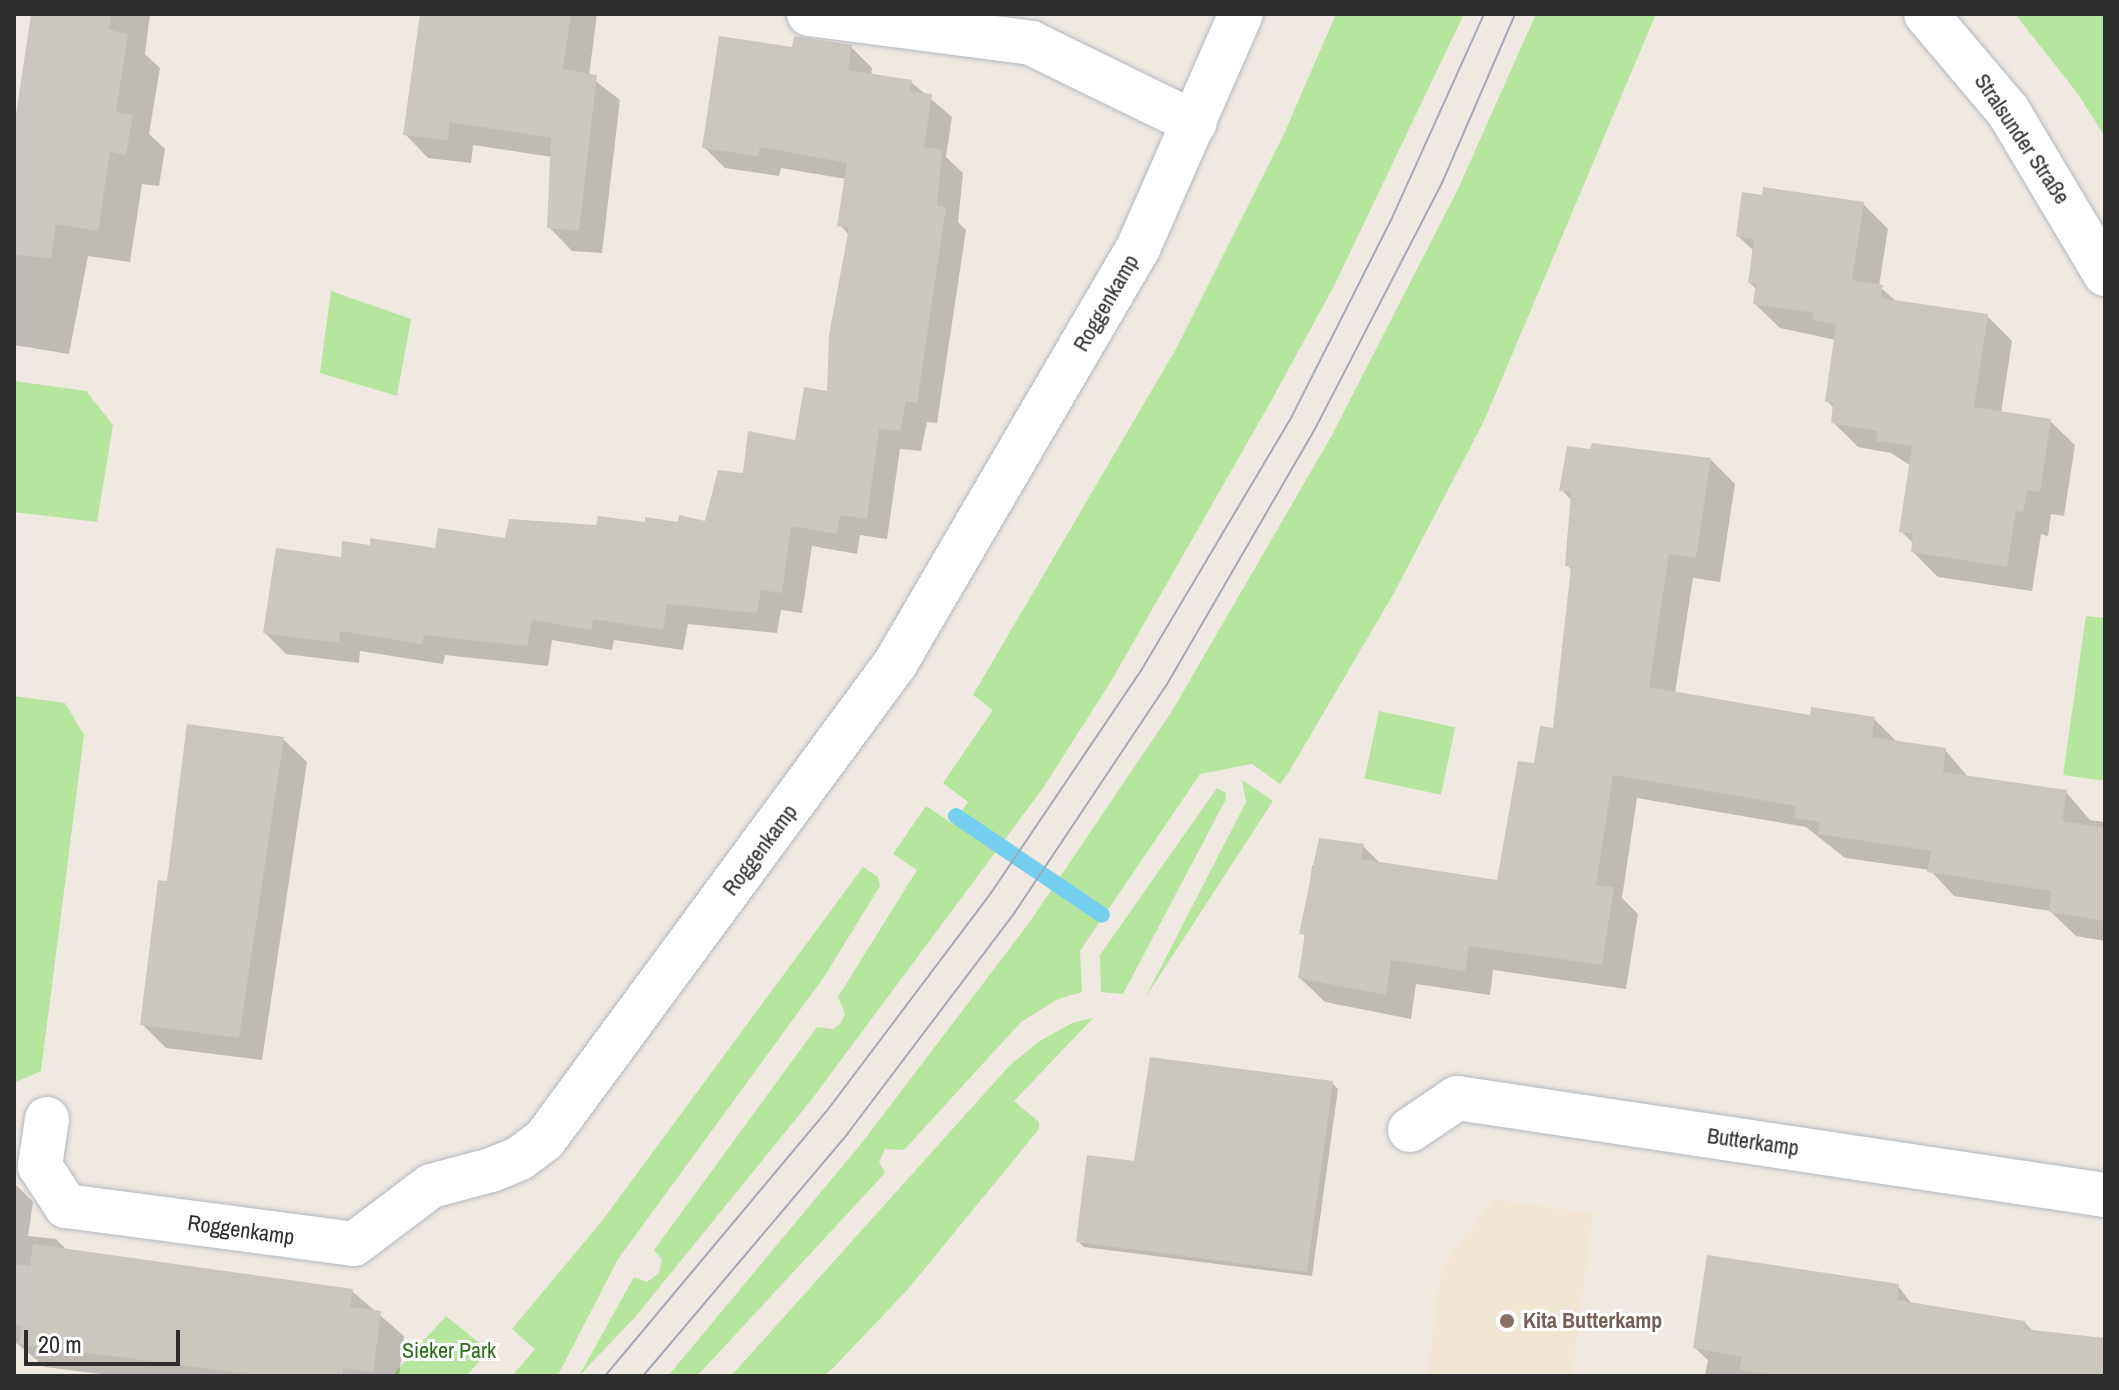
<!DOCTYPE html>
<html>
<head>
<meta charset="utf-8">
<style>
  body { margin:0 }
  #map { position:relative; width:2119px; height:1390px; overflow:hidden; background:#efe9e1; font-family:"Archivo Narrow",sans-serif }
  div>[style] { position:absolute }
  .education>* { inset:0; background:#f0e6d1 }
  .green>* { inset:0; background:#b6e59e; transform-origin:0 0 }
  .shadow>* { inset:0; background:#0003 }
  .stream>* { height:16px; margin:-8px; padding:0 8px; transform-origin:8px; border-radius:8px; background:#75cff0 }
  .building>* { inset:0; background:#cbc7bf }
  .roads { filter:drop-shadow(0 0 2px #b4b7c1) drop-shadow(0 0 2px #b4b7c1) }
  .minor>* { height:44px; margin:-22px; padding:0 22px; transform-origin:22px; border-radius:22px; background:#fff }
  .tram>* { height:2px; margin:-1px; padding:0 1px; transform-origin:1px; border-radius:1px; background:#a3a6b8 }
  .dots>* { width:22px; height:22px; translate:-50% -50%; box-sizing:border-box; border:4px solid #fff; border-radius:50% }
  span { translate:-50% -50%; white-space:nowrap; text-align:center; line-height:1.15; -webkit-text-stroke:6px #fff; paint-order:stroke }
  .street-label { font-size:22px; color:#2e2e2e }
  .education-label { font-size:22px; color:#785e54; font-weight:700 }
  .left { translate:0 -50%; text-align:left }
  .park-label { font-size:22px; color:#2c6e1b }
  .frame { position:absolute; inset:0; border:16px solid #2e2e2e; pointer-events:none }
  .scale { position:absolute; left:24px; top:1330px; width:156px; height:36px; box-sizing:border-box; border:4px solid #2e2e2e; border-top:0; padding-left:10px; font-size:24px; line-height:28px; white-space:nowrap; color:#2e2e2e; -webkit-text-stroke:6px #fff; paint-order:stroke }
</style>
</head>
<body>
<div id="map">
  <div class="education">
    <div style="clip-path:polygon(1494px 1199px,1593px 1214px,1572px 1376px,1427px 1376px,1442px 1266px)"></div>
  </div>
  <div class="green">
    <div style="clip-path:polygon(1336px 14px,1464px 14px,1334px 286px,1270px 403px,1113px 678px,1043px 788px,812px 1099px,636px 1316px,579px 1376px,634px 1277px,647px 1282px,659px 1273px,662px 1260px,654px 1250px,817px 1027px,833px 1029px,840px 1024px,845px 1014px,838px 997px,917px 870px,893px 854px,926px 806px,953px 824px,968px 802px,943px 783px,993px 710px,973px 695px,1176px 349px,1284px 134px)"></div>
    <div style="clip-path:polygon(1536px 14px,1656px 14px,1484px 421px,1394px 593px,1287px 775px,1280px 784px,1252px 764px,1200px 774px,1080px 951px,1082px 992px,1058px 999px,1021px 1022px,904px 1150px,885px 1149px,879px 1162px,885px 1173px,698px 1375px,668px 1376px,861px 1144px,1029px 923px,1172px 711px,1331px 437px,1458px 189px)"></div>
    <div style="clip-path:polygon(2015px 14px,2105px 14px,2105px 137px,2078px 94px)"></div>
    <div style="clip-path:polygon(331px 291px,411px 319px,397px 396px,320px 373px)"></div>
    <div style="clip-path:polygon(14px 381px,86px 391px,113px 425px,97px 522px,14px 512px)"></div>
    <div style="clip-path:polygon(2086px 616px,2105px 618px,2105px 781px,2063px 775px)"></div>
    <div style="clip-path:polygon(14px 696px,65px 703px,84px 735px,41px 1071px,14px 1083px)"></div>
    <div style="left:1379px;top:711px;width:78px;height:69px;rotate:12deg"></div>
    <div style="clip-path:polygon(1242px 780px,1273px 801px,1145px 998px,1246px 802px)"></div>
    <div style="clip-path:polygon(1217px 788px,1226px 793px,1225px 801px,1123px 994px,1101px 992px,1100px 955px)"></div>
    <div style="clip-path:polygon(863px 867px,878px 877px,880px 886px,824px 977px,618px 1259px,558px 1375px,512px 1376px,535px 1349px,512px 1329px,602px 1221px)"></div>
    <div style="clip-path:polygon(1093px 1018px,1014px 1101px,1039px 1122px,1039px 1129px,908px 1289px,835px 1366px,824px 1376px,731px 1376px,1010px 1065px,1040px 1041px,1072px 1023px)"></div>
    <div style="clip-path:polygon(446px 1316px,489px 1351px,466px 1376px,392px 1376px)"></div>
  </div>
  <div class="shadow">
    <div style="clip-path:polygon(33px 14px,150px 14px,145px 54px,160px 68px,149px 134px,165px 149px,159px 186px,142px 184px,130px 262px,88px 256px,69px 354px,14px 345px,14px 142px)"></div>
    <div style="clip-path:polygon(422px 14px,597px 14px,589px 76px,620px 100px,602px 253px,572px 251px,549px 227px,552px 157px,473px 145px,471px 163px,428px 158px,405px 134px)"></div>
    <div style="clip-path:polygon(851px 47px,872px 68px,871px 76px,911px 82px,952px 117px,946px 157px,963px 173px,958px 222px,966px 230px,937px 423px,927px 422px,921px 451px,900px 449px,887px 539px,860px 535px,857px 554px,812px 546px,802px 613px,781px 610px,777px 633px,688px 624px,683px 650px,614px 640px,612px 650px,552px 640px,548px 666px,445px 655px,443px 664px,360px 651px,359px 663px,286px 654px,265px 633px,343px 560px,597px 528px,706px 524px,745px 475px,797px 443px,829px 393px,850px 236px,840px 225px,846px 179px,781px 168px,779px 176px,725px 168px,704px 147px,793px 49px)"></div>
    <div style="clip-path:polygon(1863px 204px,1888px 229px,1879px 286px,1898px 303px,1987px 316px,2012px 341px,2001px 413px,2050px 421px,2075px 445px,2064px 516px,2051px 514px,2048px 536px,2041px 534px,2032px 591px,1938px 577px,1913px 552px,1914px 544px,1901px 531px,1911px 466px,1891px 453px,1858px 447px,1833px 422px,1834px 408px,1827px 401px,1836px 340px,1780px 328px,1755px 304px,1757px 290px,1750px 283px,1755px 252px,1738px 236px)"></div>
    <div style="clip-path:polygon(1711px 460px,1735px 484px,1720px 582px,1693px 578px,1675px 693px,1811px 717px,1874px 719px,1898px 743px,1945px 750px,1969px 778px,2066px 792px,2090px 820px,2105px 822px,2105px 941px,2076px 936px,2050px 911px,1954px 896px,1930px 870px,1845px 858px,1806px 827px,1637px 798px,1622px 898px,1638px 914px,1626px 989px,1493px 970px,1490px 995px,1416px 984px,1411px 1019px,1325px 1002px,1300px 978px,1312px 866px,1363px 846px,1381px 864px,1499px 882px,1536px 765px,1555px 731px,1573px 571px,1567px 565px,1572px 501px,1562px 490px)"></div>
    <div style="clip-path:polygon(283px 739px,307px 762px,262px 1060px,166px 1048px,142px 1024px)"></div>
    <div style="clip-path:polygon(1332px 1083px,1338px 1089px,1312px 1276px,1084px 1247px,1078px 1241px,1136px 1163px)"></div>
    <div style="clip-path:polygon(14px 1183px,33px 1202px,28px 1236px,56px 1239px,68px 1251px,352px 1291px,404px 1336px,399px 1376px,117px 1376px,45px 1367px,14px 1341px)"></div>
    <div style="clip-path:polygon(1898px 1286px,1912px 1304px,2024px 1322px,2034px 1332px,2105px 1340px,2105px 1376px,1705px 1376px,1708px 1360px,1695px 1348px)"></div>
  </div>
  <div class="stream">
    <div style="left:956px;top:816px;width:176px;rotate:34.1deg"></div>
  </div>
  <div class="building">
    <div style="clip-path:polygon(31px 14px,111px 14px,109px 30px,128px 34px,116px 112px,133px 115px,126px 155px,110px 152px,98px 231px,56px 224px,51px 258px,14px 255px,14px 128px)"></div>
    <div style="clip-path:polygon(420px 14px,571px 14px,563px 69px,597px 75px,579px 231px,547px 228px,551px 138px,450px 122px,448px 140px,403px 135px)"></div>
    <div style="clip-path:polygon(719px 36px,792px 47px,794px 36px,852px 45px,848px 70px,912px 80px,910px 91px,932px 94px,924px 147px,942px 150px,937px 206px,946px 207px,917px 403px,906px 401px,900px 431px,879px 429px,867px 519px,840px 515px,836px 534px,791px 526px,782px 593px,761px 590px,757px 613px,667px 604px,663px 630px,593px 619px,592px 630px,532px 620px,527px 646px,424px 635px,422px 644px,340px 631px,339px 643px,263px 633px,276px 548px,341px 557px,342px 541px,370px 545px,370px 538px,435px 548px,438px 528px,505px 538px,509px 519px,596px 525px,598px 516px,645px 522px,645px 517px,678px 522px,679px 515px,705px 521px,718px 470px,743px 473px,748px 431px,795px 440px,804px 387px,827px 391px,829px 335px,849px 228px,837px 226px,847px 163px,760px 147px,758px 156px,702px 148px)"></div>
    <div style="clip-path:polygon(1763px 187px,1864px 202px,1852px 280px,1883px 285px,1881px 298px,1988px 314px,1974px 407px,2051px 419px,2040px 492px,2027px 490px,2023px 512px,2016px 511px,2007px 567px,1911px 552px,1913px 534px,1899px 532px,1912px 446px,1876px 441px,1878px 431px,1831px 423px,1833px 403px,1825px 402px,1836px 324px,1813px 320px,1814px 313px,1753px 304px,1756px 284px,1748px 283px,1754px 239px,1736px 236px,1742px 192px,1762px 195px)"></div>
    <div style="clip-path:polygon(1592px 443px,1711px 458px,1696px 558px,1669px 554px,1649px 687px,1810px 715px,1811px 707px,1875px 717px,1872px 737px,1946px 748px,1943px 772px,2067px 790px,2062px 821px,2105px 828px,2105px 921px,2049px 912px,2051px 891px,1927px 872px,1931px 851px,1818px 834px,1820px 822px,1794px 818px,1796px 806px,1613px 775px,1596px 885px,1614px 887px,1602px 965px,1469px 946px,1465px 971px,1391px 960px,1386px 995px,1298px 978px,1305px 935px,1299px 934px,1319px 838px,1364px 844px,1361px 859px,1497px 880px,1518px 761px,1534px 763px,1540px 726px,1553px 728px,1571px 567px,1565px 566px,1571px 492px,1559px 491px,1567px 446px,1590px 449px)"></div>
    <div style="clip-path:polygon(187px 724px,284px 737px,239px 1038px,140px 1025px,158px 880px,167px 881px)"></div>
    <div style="clip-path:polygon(1150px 1057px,1333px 1081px,1307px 1272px,1076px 1242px,1087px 1155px,1134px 1161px)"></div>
    <div style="clip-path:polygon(33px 1244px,353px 1289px,350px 1307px,381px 1311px,373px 1372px,343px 1368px,342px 1376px,265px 1376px,19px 1344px,22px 1326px,14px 1325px,14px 1264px,30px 1266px)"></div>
    <div style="clip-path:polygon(1707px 1255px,1899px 1284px,1897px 1300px,2025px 1321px,2024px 1329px,2105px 1338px,2105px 1376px,1784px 1376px,1739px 1370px,1742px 1357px,1693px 1348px)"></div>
  </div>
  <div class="roads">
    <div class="minor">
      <div style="left:809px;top:14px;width:224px;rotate:7.4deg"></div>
      <div style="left:1031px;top:43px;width:182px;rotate:26deg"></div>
      <div style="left:1926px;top:14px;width:127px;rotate:49.8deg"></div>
      <div style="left:2008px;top:111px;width:190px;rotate:59.2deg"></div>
      <div style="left:47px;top:1119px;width:48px;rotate:98.5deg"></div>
      <div style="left:40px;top:1166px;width:48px;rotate:57deg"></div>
      <div style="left:66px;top:1206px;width:290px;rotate:7.5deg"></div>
      <div style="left:354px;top:1244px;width:96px;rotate:-37deg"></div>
      <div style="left:431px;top:1186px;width:62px;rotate:-14.9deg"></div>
      <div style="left:491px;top:1170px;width:31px;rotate:-22deg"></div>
      <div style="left:520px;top:1158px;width:31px;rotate:-37deg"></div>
      <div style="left:545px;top:1139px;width:590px;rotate:-53.62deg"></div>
      <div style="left:895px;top:664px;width:484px;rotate:-59.7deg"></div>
      <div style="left:1139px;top:246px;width:253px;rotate:-66.3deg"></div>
      <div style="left:1410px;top:1130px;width:57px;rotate:-34.2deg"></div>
      <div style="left:1457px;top:1098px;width:655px;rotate:8.51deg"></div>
    </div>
  </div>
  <div class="tram">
    <div style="left:605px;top:1376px;width:344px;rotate:-50.1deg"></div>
    <div style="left:826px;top:1112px;width:274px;rotate:-53deg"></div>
    <div style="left:991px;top:893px;width:270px;rotate:-56deg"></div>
    <div style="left:1142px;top:669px;width:294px;rotate:-59.3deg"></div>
    <div style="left:1292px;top:416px;width:222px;rotate:-63.2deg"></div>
    <div style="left:1392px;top:218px;width:224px;rotate:-65.7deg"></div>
    <div style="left:643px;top:1376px;width:318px;rotate:-49.8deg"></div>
    <div style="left:848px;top:1133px;width:277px;rotate:-52.9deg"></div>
    <div style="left:1015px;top:912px;width:272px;rotate:-56.3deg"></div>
    <div style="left:1166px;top:686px;width:297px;rotate:-59.9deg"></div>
    <div style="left:1315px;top:429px;width:277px;rotate:-62.7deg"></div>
    <div style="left:1442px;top:183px;width:184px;rotate:-66.6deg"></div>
  </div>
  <div class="dots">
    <div style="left:1507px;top:1321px;background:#8d6e63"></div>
  </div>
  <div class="street-label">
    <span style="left:2022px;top:139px;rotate:56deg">Stralsunder Straße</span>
    <span style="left:1106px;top:303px;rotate:-60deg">Roggenkamp</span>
    <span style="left:760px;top:850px;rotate:-53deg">Roggenkamp</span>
    <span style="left:1753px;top:1142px;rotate:8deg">Butterkamp</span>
    <span style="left:241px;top:1230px;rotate:8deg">Roggenkamp</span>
  </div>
  <div class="education-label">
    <span class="left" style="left:1523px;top:1321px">Kita Butterkamp</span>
  </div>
  <div class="park-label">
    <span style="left:449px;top:1351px">Sieker Park</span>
  </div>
  <div class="frame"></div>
  <div class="scale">20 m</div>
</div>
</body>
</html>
